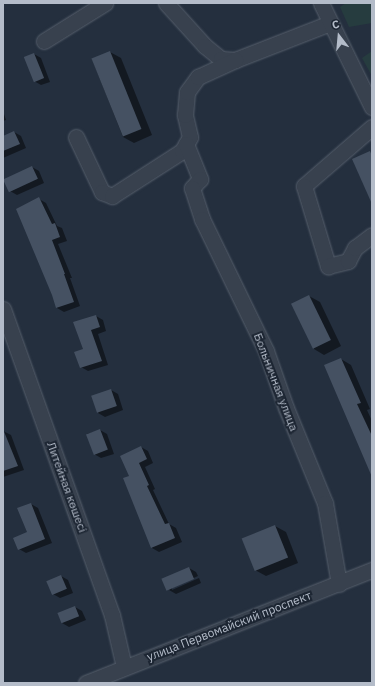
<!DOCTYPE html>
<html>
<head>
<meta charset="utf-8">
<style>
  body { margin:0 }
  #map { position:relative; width:375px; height:686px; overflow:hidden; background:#242f3e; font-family:"IBM Plex Sans",sans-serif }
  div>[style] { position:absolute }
  .green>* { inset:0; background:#263c3f }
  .shadow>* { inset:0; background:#0007 }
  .building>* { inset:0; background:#455162; transform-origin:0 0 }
  .roads { filter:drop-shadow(0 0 1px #565f6c) drop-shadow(0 0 1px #565f6c) }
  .minor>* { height:15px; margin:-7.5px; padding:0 7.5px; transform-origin:7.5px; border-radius:7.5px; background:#38414e }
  span { translate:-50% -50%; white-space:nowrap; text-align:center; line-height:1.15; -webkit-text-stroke:4px #1d2633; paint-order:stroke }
  .street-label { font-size:12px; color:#b4bcc9 }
  .frame { position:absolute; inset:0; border:4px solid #b4bcc9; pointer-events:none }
  .north { position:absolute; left:319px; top:16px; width:40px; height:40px; -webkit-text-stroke:3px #1d2633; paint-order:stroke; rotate:344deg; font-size:11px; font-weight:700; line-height:16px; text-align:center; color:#b4bcc9 }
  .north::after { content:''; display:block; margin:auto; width:14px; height:18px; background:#b4bcc9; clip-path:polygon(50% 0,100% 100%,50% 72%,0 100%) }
</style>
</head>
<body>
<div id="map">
  <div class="green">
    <div style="clip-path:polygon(346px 3px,372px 3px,372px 23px,349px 27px,340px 7px)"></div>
    <div style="clip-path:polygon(372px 51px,372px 76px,362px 58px)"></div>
  </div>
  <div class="shadow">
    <div style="clip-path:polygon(110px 52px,121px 58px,152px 135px,134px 143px,123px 137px,92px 59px)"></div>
    <div style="clip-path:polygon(34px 54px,41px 58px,50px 82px,41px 85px,34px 81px)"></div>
    <div style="clip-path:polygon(3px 111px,6px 120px,3px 121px)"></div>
    <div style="clip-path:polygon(14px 132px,21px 136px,26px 148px,3px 158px,3px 137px)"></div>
    <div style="clip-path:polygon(32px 167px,39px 171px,44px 183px,17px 195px,10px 191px)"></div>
    <div style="clip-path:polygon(39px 199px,46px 203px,57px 226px,62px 228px,67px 241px,58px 244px,72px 278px,70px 278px,80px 306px,64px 312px,57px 308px)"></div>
    <div style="clip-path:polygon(309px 296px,320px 302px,341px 346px,324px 355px,314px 349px)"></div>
    <div style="clip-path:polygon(96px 316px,103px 320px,106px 331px,98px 334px,108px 365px,88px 371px,81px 367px,84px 350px)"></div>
    <div style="clip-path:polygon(341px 359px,351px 365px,370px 409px,367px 410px,372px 421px,372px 474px)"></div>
    <div style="clip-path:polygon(111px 390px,118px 394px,123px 410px,105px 417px,98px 413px)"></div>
    <div style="clip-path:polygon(100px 430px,107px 434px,114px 454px,101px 458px,94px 454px,87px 434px)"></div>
    <div style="clip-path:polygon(3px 431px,11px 435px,24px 470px,3px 477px)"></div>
    <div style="clip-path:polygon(141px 447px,148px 451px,153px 463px,145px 467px,155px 489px,153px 490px,169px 524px,176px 528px,182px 542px,159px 552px,152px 548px,124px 479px,130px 476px)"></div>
    <div style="clip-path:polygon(31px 504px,38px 508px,52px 543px,26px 553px,19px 549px,28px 533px)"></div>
    <div style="clip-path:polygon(275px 526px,286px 532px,298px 563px,266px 576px,255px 570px,243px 539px)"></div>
    <div style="clip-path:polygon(189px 568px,196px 572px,198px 576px,172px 588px,172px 590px,199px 578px,201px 583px,176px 594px,169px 590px)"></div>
    <div style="clip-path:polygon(61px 576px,68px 580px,73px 593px,60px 598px,53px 594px)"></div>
    <div style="clip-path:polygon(75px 607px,82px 611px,86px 620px,69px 627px,62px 623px,58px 614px)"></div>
  </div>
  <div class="building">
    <div style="left:110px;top:51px;width:84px;height:20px;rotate:68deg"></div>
    <div style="left:34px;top:53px;width:27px;height:11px;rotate:68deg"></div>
    <div style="clip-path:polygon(14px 131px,20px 144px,3px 151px,3px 136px)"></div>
    <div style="clip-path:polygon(370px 151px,372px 156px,372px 204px,352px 159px)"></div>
    <div style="left:32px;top:166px;width:14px;height:32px;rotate:65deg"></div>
    <div style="clip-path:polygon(39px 197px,52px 224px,55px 223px,60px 237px,52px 240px,65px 274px,64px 274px,74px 302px,56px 308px,52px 295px,16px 209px)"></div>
    <div style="left:309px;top:295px;width:50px;height:20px;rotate:64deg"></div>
    <div style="clip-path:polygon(96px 315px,100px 327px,91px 330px,102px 361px,80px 368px,74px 352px,83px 349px,73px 322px)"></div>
    <div style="clip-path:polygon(341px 358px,361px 403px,357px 404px,372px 436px,372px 477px,324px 365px)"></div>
    <div style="left:111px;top:389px;width:18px;height:21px;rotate:71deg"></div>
    <div style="clip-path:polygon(3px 429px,18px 466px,3px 471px)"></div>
    <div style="left:100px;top:429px;width:22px;height:15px;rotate:69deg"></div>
    <div style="clip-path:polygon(141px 446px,147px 459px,139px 463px,149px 485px,147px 486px,165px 524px,169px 523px,175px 538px,151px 548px,123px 478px,129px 476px,120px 456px)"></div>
    <div style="clip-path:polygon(31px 503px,45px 539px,18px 550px,13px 538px,27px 532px,17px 508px)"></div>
    <div style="left:275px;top:525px;width:35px;height:36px;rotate:68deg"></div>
    <div style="left:189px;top:567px;width:13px;height:30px;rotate:67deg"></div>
    <div style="left:61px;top:575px;width:15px;height:16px;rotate:67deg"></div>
    <div style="left:75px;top:606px;width:11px;height:19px;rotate:68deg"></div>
  </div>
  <div class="roads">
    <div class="minor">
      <div style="left:166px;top:3px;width:58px;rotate:47.8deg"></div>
      <div style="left:205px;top:46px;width:21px;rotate:39deg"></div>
      <div style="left:221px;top:59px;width:14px;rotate:4deg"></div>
      <div style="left:235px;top:60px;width:102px;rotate:-21.3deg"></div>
      <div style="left:321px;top:3px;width:116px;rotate:63.9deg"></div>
      <div style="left:44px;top:41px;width:72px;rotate:-31.9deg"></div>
      <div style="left:372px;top:127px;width:90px;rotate:139.1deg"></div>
      <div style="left:304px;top:186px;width:84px;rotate:73.3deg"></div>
      <div style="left:328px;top:266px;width:21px;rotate:-14deg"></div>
      <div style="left:348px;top:261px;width:15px;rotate:-62deg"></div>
      <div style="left:355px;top:248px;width:21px;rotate:-37deg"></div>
      <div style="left:76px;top:137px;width:61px;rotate:64.7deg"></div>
      <div style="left:102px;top:192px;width:11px;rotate:22deg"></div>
      <div style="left:112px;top:196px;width:83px;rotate:-32.7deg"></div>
      <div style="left:182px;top:151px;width:16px;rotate:-60deg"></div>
      <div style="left:190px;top:137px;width:23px;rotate:-103deg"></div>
      <div style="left:185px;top:115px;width:23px;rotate:-85deg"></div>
      <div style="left:187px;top:92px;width:19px;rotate:-54deg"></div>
      <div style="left:198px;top:77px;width:41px;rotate:-24.7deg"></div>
      <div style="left:186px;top:144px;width:38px;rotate:68deg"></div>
      <div style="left:200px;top:179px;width:12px;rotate:132deg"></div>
      <div style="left:192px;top:188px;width:33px;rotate:72deg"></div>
      <div style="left:202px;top:219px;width:147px;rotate:64.1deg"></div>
      <div style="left:266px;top:351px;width:60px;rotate:70.7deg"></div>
      <div style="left:286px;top:408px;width:103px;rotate:67.7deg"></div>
      <div style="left:325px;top:503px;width:82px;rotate:80.2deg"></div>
      <div style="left:3px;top:309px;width:325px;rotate:70.4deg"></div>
      <div style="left:112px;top:615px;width:53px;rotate:77deg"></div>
      <div style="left:86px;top:683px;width:308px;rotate:-21.6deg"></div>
    </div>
  </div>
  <div class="street-label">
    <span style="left:276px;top:382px;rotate:69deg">Больничная улица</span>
    <span style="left:67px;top:487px;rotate:70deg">Литейная көшесі</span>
    <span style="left:229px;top:626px;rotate:-21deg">улица Первомайский проспект</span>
  </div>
  <div class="frame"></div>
  <div class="north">С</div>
</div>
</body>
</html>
